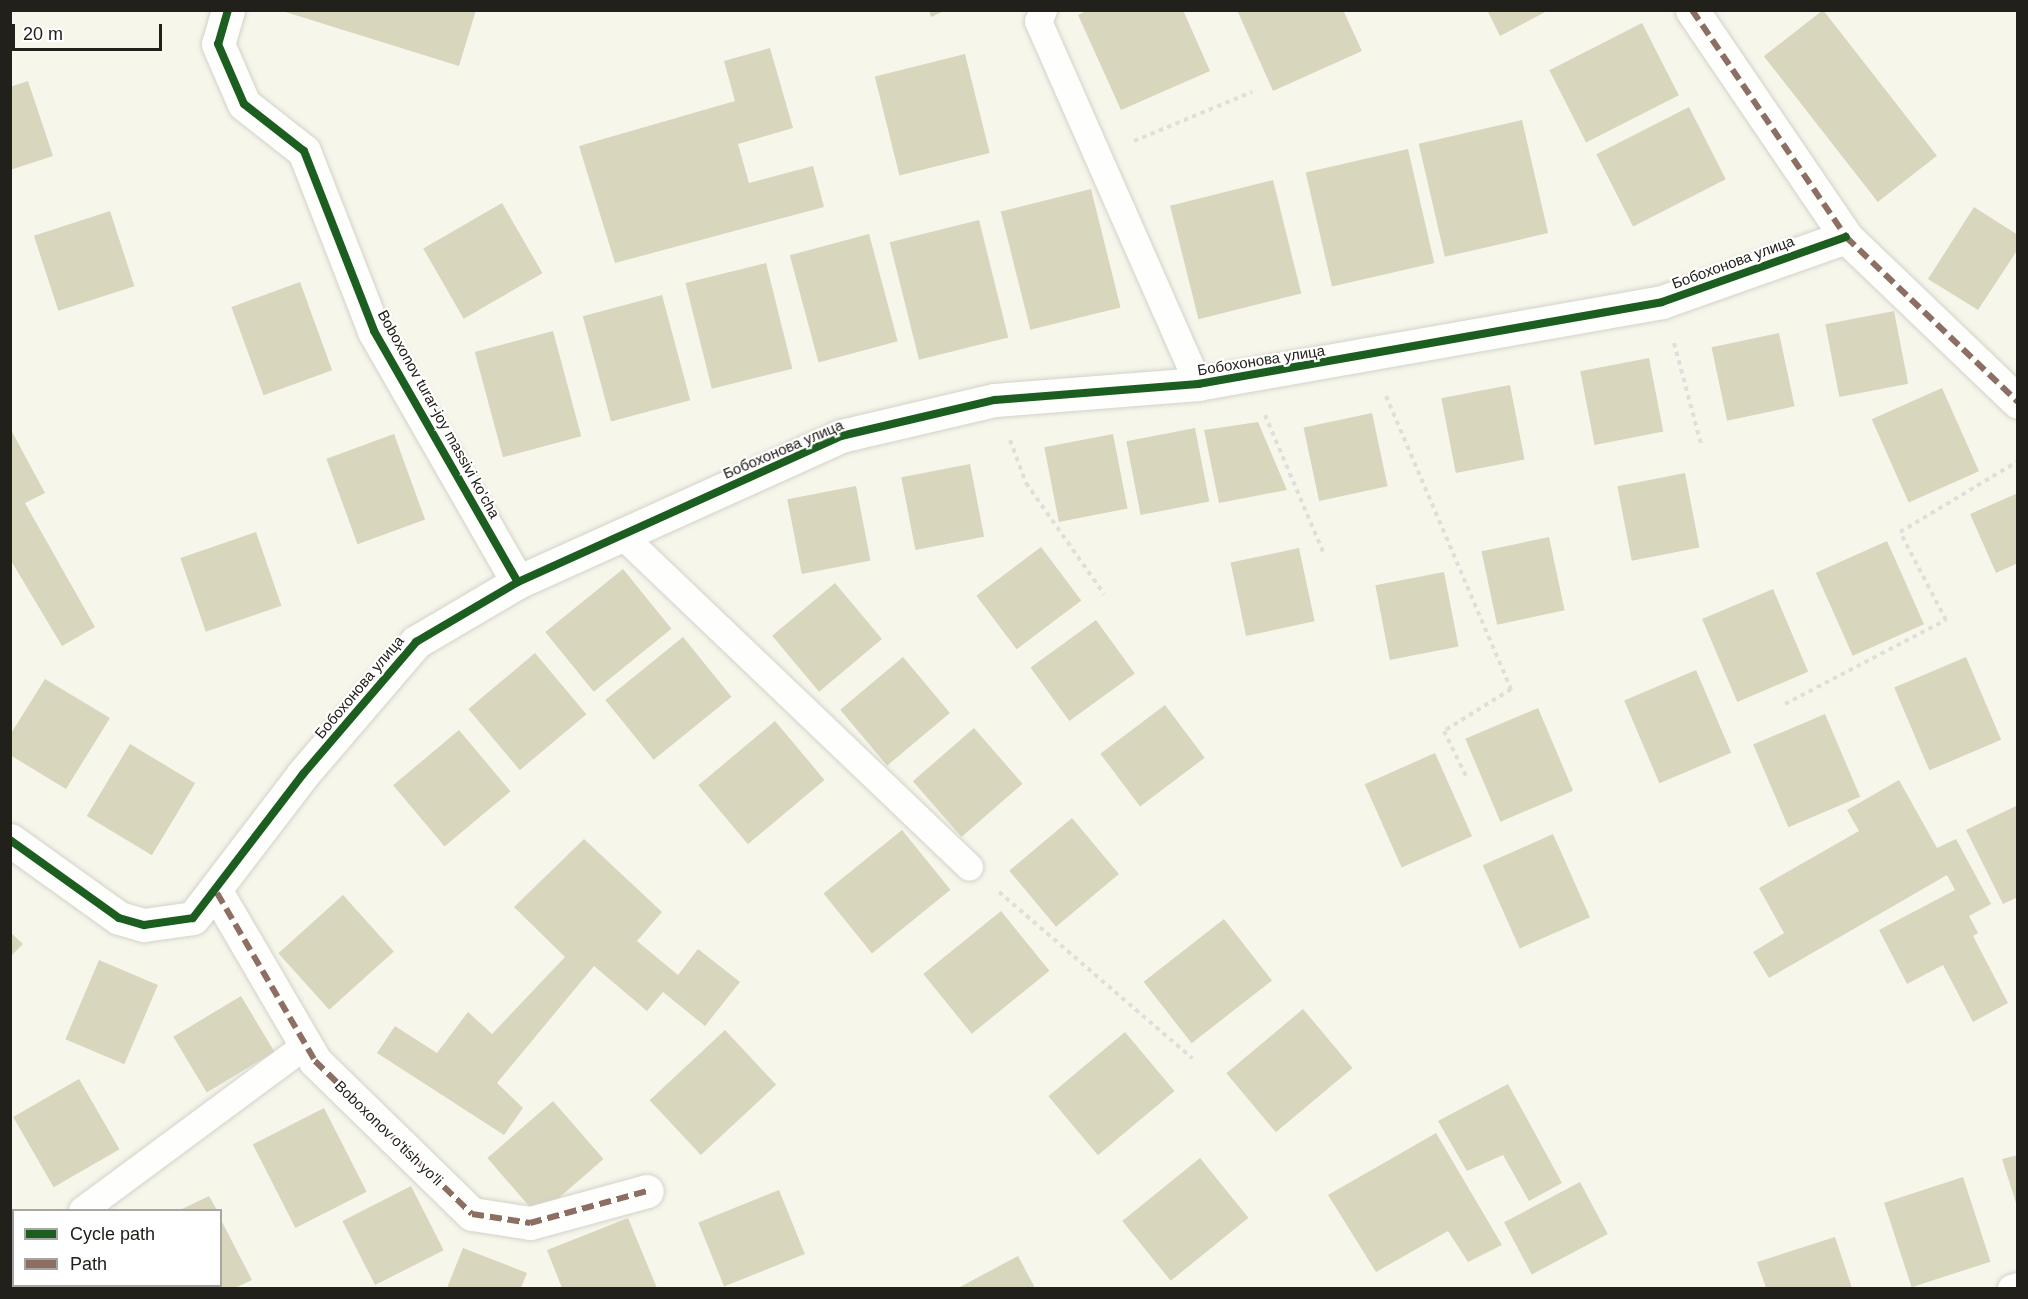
<!DOCTYPE html>
<html>
<head>
<meta charset="utf-8">
<style>
  body { margin:0 }
  #map { position:relative; width:2028px; height:1299px; overflow:hidden; background:#f7f6eb; font-family:Arial,sans-serif }
  div>[style] { position:absolute }
  .building>* { inset:0; background:#d9d6be; transform-origin:0 0 }
  .path>* { height:4px; margin-top:-2px; transform-origin:0; background:repeating-linear-gradient(90deg,#dfdfdc 0 4.5px,transparent 0 9px) }
  .roads { filter:drop-shadow(0 0 2px #d3d2ca) drop-shadow(0 0 2px #d3d2ca) }
  .lane>* { height:27px; margin:-13.5px; padding:0 13.5px; transform-origin:13.5px; border-radius:13.5px; background:#fefefc }
  .street>* { height:33px; margin:-16.5px; padding:0 16.5px; transform-origin:16.5px; border-radius:16.5px; background:#fefefc }
  .quiet>* { height:6px; margin-top:-3px; transform-origin:0; background:repeating-linear-gradient(90deg,#8d6e63 0 12px,transparent 0 18px) }
  .cycleway>* { height:8px; margin:-4px; padding:0 4px; transform-origin:4px; border-radius:4px; background:#1b5e20 }
  span { translate:-50% -50%; white-space:nowrap; text-align:center; line-height:1.15; -webkit-text-stroke:4.5px #fff; paint-order:stroke }
  .street-label { font-size:15px; color:#22201a }
  .frame { position:absolute; inset:0; border:12px solid #22201a; pointer-events:none }
  .legend { position:absolute; left:12px; top:1209px; width:210px; height:78px; box-sizing:border-box; background:#fff; border:2px solid #a7a6a3; margin:0; padding:8px 10px; list-style:none; font-size:18px; color:#22201a }
  .legend li { display:flex; align-items:center; gap:12px; height:30px }
  .legend b { width:30px; border:2px solid #a7a6a3 }
  .scale { position:absolute; left:12px; top:24px; width:150px; height:27px; box-sizing:border-box; border:3px solid #22201a; border-top:0; padding-left:8px; font-size:18px; line-height:21px; white-space:nowrap; color:#22201a; -webkit-text-stroke:4px #fff; paint-order:stroke }
</style>
</head>
<body>
<div id="map">
  <div class="building">
    <div style="clip-path:polygon(279px 10px,476px 10px,459px 66px)"></div>
    <div style="clip-path:polygon(929px 10px,946px 10px,931px 17px)"></div>
    <div style="clip-path:polygon(1088px 10px,1183px 10px,1210px 71px,1121px 110px,1078px 15px)"></div>
    <div style="clip-path:polygon(1237px 10px,1343px 10px,1362px 51px,1273px 91px)"></div>
    <div style="clip-path:polygon(1487px 10px,1549px 10px,1500px 36px)"></div>
    <div style="left:1823px;top:10px;width:185px;height:75px;rotate:52deg"></div>
    <div style="left:1642px;top:23px;width:81px;height:104px;rotate:63deg"></div>
    <div style="clip-path:polygon(770px 48px,793px 128px,738px 144px,749px 183px,813px 166px,824px 207px,615px 263px,579px 146px,735px 101px,724px 61px)"></div>
    <div style="left:965px;top:54px;width:102px;height:93px;rotate:76deg"></div>
    <div style="clip-path:polygon(28px 81px,53px 156px,10px 170px,10px 87px)"></div>
    <div style="left:1689px;top:107px;width:81px;height:104px;rotate:63deg"></div>
    <div style="left:1522px;top:120px;width:116px;height:106px;rotate:77deg"></div>
    <div style="left:1408px;top:149px;width:117px;height:105px;rotate:77deg"></div>
    <div style="left:1273px;top:180px;width:117px;height:106px;rotate:76deg"></div>
    <div style="left:1091px;top:189px;width:122px;height:93px;rotate:76deg"></div>
    <div style="left:502px;top:203px;width:81px;height:91px;rotate:60deg"></div>
    <div style="clip-path:polygon(1974px 207px,2018px 235px,2018px 249px,1978px 310px,1928px 279px)"></div>
    <div style="left:110px;top:211px;width:79px;height:80px;rotate:72deg"></div>
    <div style="left:979px;top:220px;width:121px;height:92px;rotate:76deg"></div>
    <div style="left:869px;top:234px;width:111px;height:82px;rotate:75deg"></div>
    <div style="left:766px;top:263px;width:109px;height:83px;rotate:76deg"></div>
    <div style="left:300px;top:282px;width:94px;height:73px;rotate:70deg"></div>
    <div style="left:662px;top:295px;width:109px;height:82px;rotate:75deg"></div>
    <div style="left:1894px;top:311px;width:74px;height:70px;rotate:79deg"></div>
    <div style="left:553px;top:331px;width:109px;height:81px;rotate:75deg"></div>
    <div style="left:1779px;top:333px;width:75px;height:69px;rotate:78deg"></div>
    <div style="left:1649px;top:358px;width:75px;height:70px;rotate:79deg"></div>
    <div style="left:1510px;top:385px;width:76px;height:70px;rotate:79deg"></div>
    <div style="left:1942px;top:388px;width:91px;height:77px;rotate:66deg"></div>
    <div style="left:1372px;top:413px;width:75px;height:70px;rotate:78deg"></div>
    <div style="clip-path:polygon(1258px 422px,1287px 490px,1219px 503px,1204px 430px)"></div>
    <div style="clip-path:polygon(10px 428px,45px 493px,25px 503px,95px 627px,62px 646px,10px 559px)"></div>
    <div style="left:1195px;top:428px;width:75px;height:70px;rotate:79deg"></div>
    <div style="left:394px;top:434px;width:91px;height:72px;rotate:70deg"></div>
    <div style="left:1113px;top:434px;width:76px;height:70px;rotate:79deg"></div>
    <div style="left:970px;top:464px;width:74px;height:70px;rotate:79deg"></div>
    <div style="left:1685px;top:473px;width:76px;height:69px;rotate:79deg"></div>
    <div style="left:856px;top:486px;width:76px;height:70px;rotate:79deg"></div>
    <div style="clip-path:polygon(2018px 493px,2018px 563px,1996px 573px,1970px 514px)"></div>
    <div style="left:256px;top:532px;width:78px;height:80px;rotate:71deg"></div>
    <div style="left:1549px;top:537px;width:75px;height:69px;rotate:78deg"></div>
    <div style="left:1887px;top:541px;width:91px;height:78px;rotate:66deg"></div>
    <div style="left:1041px;top:547px;width:67px;height:81px;rotate:53deg"></div>
    <div style="left:1299px;top:548px;width:75px;height:70px;rotate:78deg"></div>
    <div style="left:623px;top:569px;width:77px;height:100px;rotate:51deg"></div>
    <div style="left:1444px;top:572px;width:76px;height:70px;rotate:79deg"></div>
    <div style="left:835px;top:583px;width:73px;height:82px;rotate:50deg"></div>
    <div style="left:1773px;top:589px;width:90px;height:77px;rotate:67deg"></div>
    <div style="left:1096px;top:620px;width:66px;height:81px;rotate:54deg"></div>
    <div style="left:683px;top:637px;width:77px;height:100px;rotate:51deg"></div>
    <div style="left:535px;top:653px;width:80px;height:87px;rotate:50deg"></div>
    <div style="left:903px;top:657px;width:73px;height:82px;rotate:50deg"></div>
    <div style="left:1966px;top:657px;width:90px;height:78px;rotate:67deg"></div>
    <div style="left:1696px;top:670px;width:90px;height:78px;rotate:67deg"></div>
    <div style="clip-path:polygon(45px 679px,110px 718px,66px 789px,10px 755px,10px 735px)"></div>
    <div style="left:1165px;top:705px;width:66px;height:81px;rotate:53deg"></div>
    <div style="left:1538px;top:708px;width:90px;height:79px;rotate:67deg"></div>
    <div style="left:1825px;top:714px;width:90px;height:78px;rotate:67deg"></div>
    <div style="left:775px;top:721px;width:77px;height:100px;rotate:50deg"></div>
    <div style="left:974px;top:728px;width:74px;height:81px;rotate:49deg"></div>
    <div style="left:459px;top:730px;width:80px;height:86px;rotate:50deg"></div>
    <div style="left:130px;top:744px;width:76px;height:84px;rotate:31deg"></div>
    <div style="left:1435px;top:753px;width:91px;height:77px;rotate:66deg"></div>
    <div style="clip-path:polygon(1899px 780px,1937px 848px,1956px 839px,1991px 904px,1969px 916px,1978px 933px,1973px 936px,2008px 1003px,1973px 1022px,1943px 965px,1907px 984px,1879px 930px,1955px 890px,1947px 875px,1769px 978px,1753px 952px,1784px 933px,1759px 888px,1859px 831px,1847px 810px)"></div>
    <div style="clip-path:polygon(2018px 805px,2018px 897px,2003px 904px,1966px 830px)"></div>
    <div style="left:1072px;top:818px;width:73px;height:82px;rotate:50deg"></div>
    <div style="left:902px;top:830px;width:77px;height:101px;rotate:51deg"></div>
    <div style="left:1553px;top:834px;width:91px;height:77px;rotate:66deg"></div>
    <div style="clip-path:polygon(584px 839px,662px 912px,637px 941px,678px 975px,698px 949px,740px 982px,705px 1026px,663px 992px,647px 1011px,594px 966px,497px 1083px,523px 1108px,504px 1135px,377px 1053px,395px 1026px,437px 1053px,468px 1012px,492px 1034px,565px 957px,514px 907px)"></div>
    <div style="left:343px;top:895px;width:76px;height:87px;rotate:48deg"></div>
    <div style="left:1001px;top:911px;width:77px;height:100px;rotate:51deg"></div>
    <div style="left:1224px;top:919px;width:78px;height:102px;rotate:52deg"></div>
    <div style="clip-path:polygon(10px 932px,23px 944px,10px 957px)"></div>
    <div style="left:99px;top:960px;width:64px;height:86px;rotate:23deg"></div>
    <div style="left:241px;top:996px;width:65px;height:79px;rotate:59deg"></div>
    <div style="left:1303px;top:1009px;width:77px;height:100px;rotate:50deg"></div>
    <div style="left:725px;top:1030px;width:75px;height:103px;rotate:47deg"></div>
    <div style="left:1125px;top:1032px;width:77px;height:100px;rotate:50deg"></div>
    <div style="left:79px;top:1079px;width:81px;height:76px;rotate:60deg"></div>
    <div style="clip-path:polygon(1508px 1084px,1562px 1183px,1529px 1201px,1503px 1155px,1467px 1171px,1438px 1121px)"></div>
    <div style="left:553px;top:1101px;width:77px;height:87px;rotate:49deg"></div>
    <div style="left:324px;top:1108px;width:94px;height:80px;rotate:63deg"></div>
    <div style="clip-path:polygon(1436px 1133px,1502px 1245px,1468px 1262px,1448px 1231px,1376px 1272px,1328px 1195px)"></div>
    <div style="clip-path:polygon(2018px 1155px,2018px 1206px,2017px 1206px,2002px 1159px)"></div>
    <div style="left:1200px;top:1158px;width:77px;height:100px;rotate:51deg"></div>
    <div style="left:1963px;top:1177px;width:89px;height:83px;rotate:72deg"></div>
    <div style="left:1580px;top:1182px;width:59px;height:86px;rotate:62deg"></div>
    <div style="left:411px;top:1186px;width:72px;height:77px;rotate:63deg"></div>
    <div style="left:779px;top:1190px;width:69px;height:87px;rotate:68deg"></div>
    <div style="clip-path:polygon(209px 1196px,217px 1210px,180px 1210px)"></div>
    <div style="clip-path:polygon(220px 1218px,252px 1280px,235px 1288px,166px 1288px,220px 1286px)"></div>
    <div style="clip-path:polygon(628px 1218px,657px 1288px,562px 1288px,547px 1250px)"></div>
    <div style="clip-path:polygon(1835px 1237px,1852px 1288px,1766px 1288px,1757px 1262px)"></div>
    <div style="clip-path:polygon(463px 1248px,527px 1273px,521px 1288px,447px 1288px)"></div>
    <div style="clip-path:polygon(1018px 1256px,1035px 1288px,958px 1288px)"></div>
    <div style="left:55px;top:1286px;width:91px;height:3px"></div>
  </div>
  <div class="path">
    <div style="left:1134px;top:141px;width:128px;rotate:-22.6deg"></div>
    <div style="left:1674px;top:343px;width:105px;rotate:75deg"></div>
    <div style="left:1386px;top:396px;width:319px;rotate:66.9deg"></div>
    <div style="left:1511px;top:689px;width:79px;rotate:147.9deg"></div>
    <div style="left:1444px;top:731px;width:52px;rotate:63.9deg"></div>
    <div style="left:1265px;top:415px;width:151px;rotate:67deg"></div>
    <div style="left:1010px;top:440px;width:46px;rotate:69.6deg"></div>
    <div style="left:1026px;top:483px;width:136px;rotate:54.9deg"></div>
    <div style="left:1785px;top:704px;width:182px;rotate:-27.6deg"></div>
    <div style="left:1946px;top:620px;width:99px;rotate:-117.6deg"></div>
    <div style="left:1900px;top:532px;width:138px;rotate:-31deg"></div>
    <div style="left:999px;top:892px;width:255px;rotate:40.7deg"></div>
  </div>
  <div class="roads">
    <div class="lane">
      <div style="left:1043px;top:10px;width:12px;rotate:114deg"></div>
      <div style="left:1038px;top:21px;width:397px;rotate:66.2deg"></div>
      <div style="left:622px;top:535px;width:480px;rotate:43.7deg"></div>
      <div style="left:82px;top:1210px;width:276px;rotate:-36.5deg"></div>
      <div style="left:28px;top:1286px;width:2px;rotate:63deg"></div>
      <div style="left:2011px;top:1288px;width:7px;rotate:-16deg"></div>
    </div>
    <div class="street">
      <div style="left:228px;top:10px;width:35px;rotate:106deg"></div>
      <div style="left:218px;top:44px;width:65px;rotate:66.6deg"></div>
      <div style="left:244px;top:104px;width:76px;rotate:38.1deg"></div>
      <div style="left:304px;top:151px;width:193px;rotate:68.7deg"></div>
      <div style="left:374px;top:331px;width:289px;rotate:60.2deg"></div>
      <div style="left:1692px;top:10px;width:274px;rotate:55.8deg"></div>
      <div style="left:1846px;top:237px;width:238px;rotate:43.8deg"></div>
      <div style="left:10px;top:840px;width:134px;rotate:35.6deg"></div>
      <div style="left:119px;top:918px;width:26px;rotate:16deg"></div>
      <div style="left:144px;top:925px;width:49px;rotate:-8.1deg"></div>
      <div style="left:193px;top:918px;width:181px;rotate:-52.6deg"></div>
      <div style="left:303px;top:774px;width:174px;rotate:-49.4deg"></div>
      <div style="left:416px;top:642px;width:118px;rotate:-30.5deg"></div>
      <div style="left:518px;top:582px;width:354px;rotate:-24.3deg"></div>
      <div style="left:841px;top:436px;width:158px;rotate:-13.2deg"></div>
      <div style="left:995px;top:400px;width:204px;rotate:-4.5deg"></div>
      <div style="left:1198px;top:384px;width:471px;rotate:-10deg"></div>
      <div style="left:1662px;top:302px;width:195px;rotate:-19.5deg"></div>
      <div style="left:217px;top:893px;width:194px;rotate:59.7deg"></div>
      <div style="left:315px;top:1061px;width:219px;rotate:44.3deg"></div>
      <div style="left:472px;top:1214px;width:59px;rotate:8.8deg"></div>
      <div style="left:530px;top:1223px;width:121px;rotate:-15.3deg"></div>
    </div>
  </div>
  <div class="quiet">
    <div style="left:1692px;top:10px;width:274px;rotate:55.8deg"></div>
    <div style="left:1846px;top:237px;width:238px;rotate:43.8deg"></div>
    <div style="left:217px;top:893px;width:194px;rotate:59.7deg"></div>
    <div style="left:315px;top:1061px;width:219px;rotate:44.3deg"></div>
    <div style="left:472px;top:1214px;width:59px;rotate:8.8deg"></div>
    <div style="left:530px;top:1223px;width:121px;rotate:-15.3deg"></div>
  </div>
  <div class="cycleway">
    <div style="left:228px;top:10px;width:35px;rotate:106deg"></div>
    <div style="left:218px;top:44px;width:65px;rotate:66.6deg"></div>
    <div style="left:244px;top:104px;width:76px;rotate:38.1deg"></div>
    <div style="left:304px;top:151px;width:193px;rotate:68.7deg"></div>
    <div style="left:374px;top:331px;width:289px;rotate:60.2deg"></div>
    <div style="left:10px;top:840px;width:134px;rotate:35.6deg"></div>
    <div style="left:119px;top:918px;width:26px;rotate:16deg"></div>
    <div style="left:144px;top:925px;width:49px;rotate:-8.1deg"></div>
    <div style="left:193px;top:918px;width:181px;rotate:-52.6deg"></div>
    <div style="left:303px;top:774px;width:174px;rotate:-49.4deg"></div>
    <div style="left:416px;top:642px;width:118px;rotate:-30.5deg"></div>
    <div style="left:518px;top:582px;width:354px;rotate:-24.3deg"></div>
    <div style="left:841px;top:436px;width:158px;rotate:-13.2deg"></div>
    <div style="left:995px;top:400px;width:204px;rotate:-4.5deg"></div>
    <div style="left:1198px;top:384px;width:471px;rotate:-10deg"></div>
    <div style="left:1662px;top:302px;width:195px;rotate:-19.5deg"></div>
  </div>
  <div class="street-label">
    <span style="left:1733px;top:262px;rotate:-20deg">Бобохонова улица</span>
    <span style="left:1261px;top:360px;rotate:-9deg">Бобохонова улица</span>
    <span style="left:439px;top:414px;rotate:61deg">Boboxonov turar-joy massivi ko'cha</span>
    <span style="left:783px;top:449px;rotate:-23deg">Бобохонова улица</span>
    <span style="left:359px;top:687px;rotate:-50deg">Бобохонова улица</span>
    <span style="left:389px;top:1133px;rotate:44deg">Boboxonov o'tish yo'li</span>
  </div>
  <div class="frame"></div>
  <ul class="legend">
  <li><b style="height:8px;background:#1b5e20"></b>Cycle path</li>
  <li><b style="height:8px;background:#8d6e63"></b>Path</li>
  </ul>
  <div class="scale">20 m</div>
</div>
</body>
</html>
